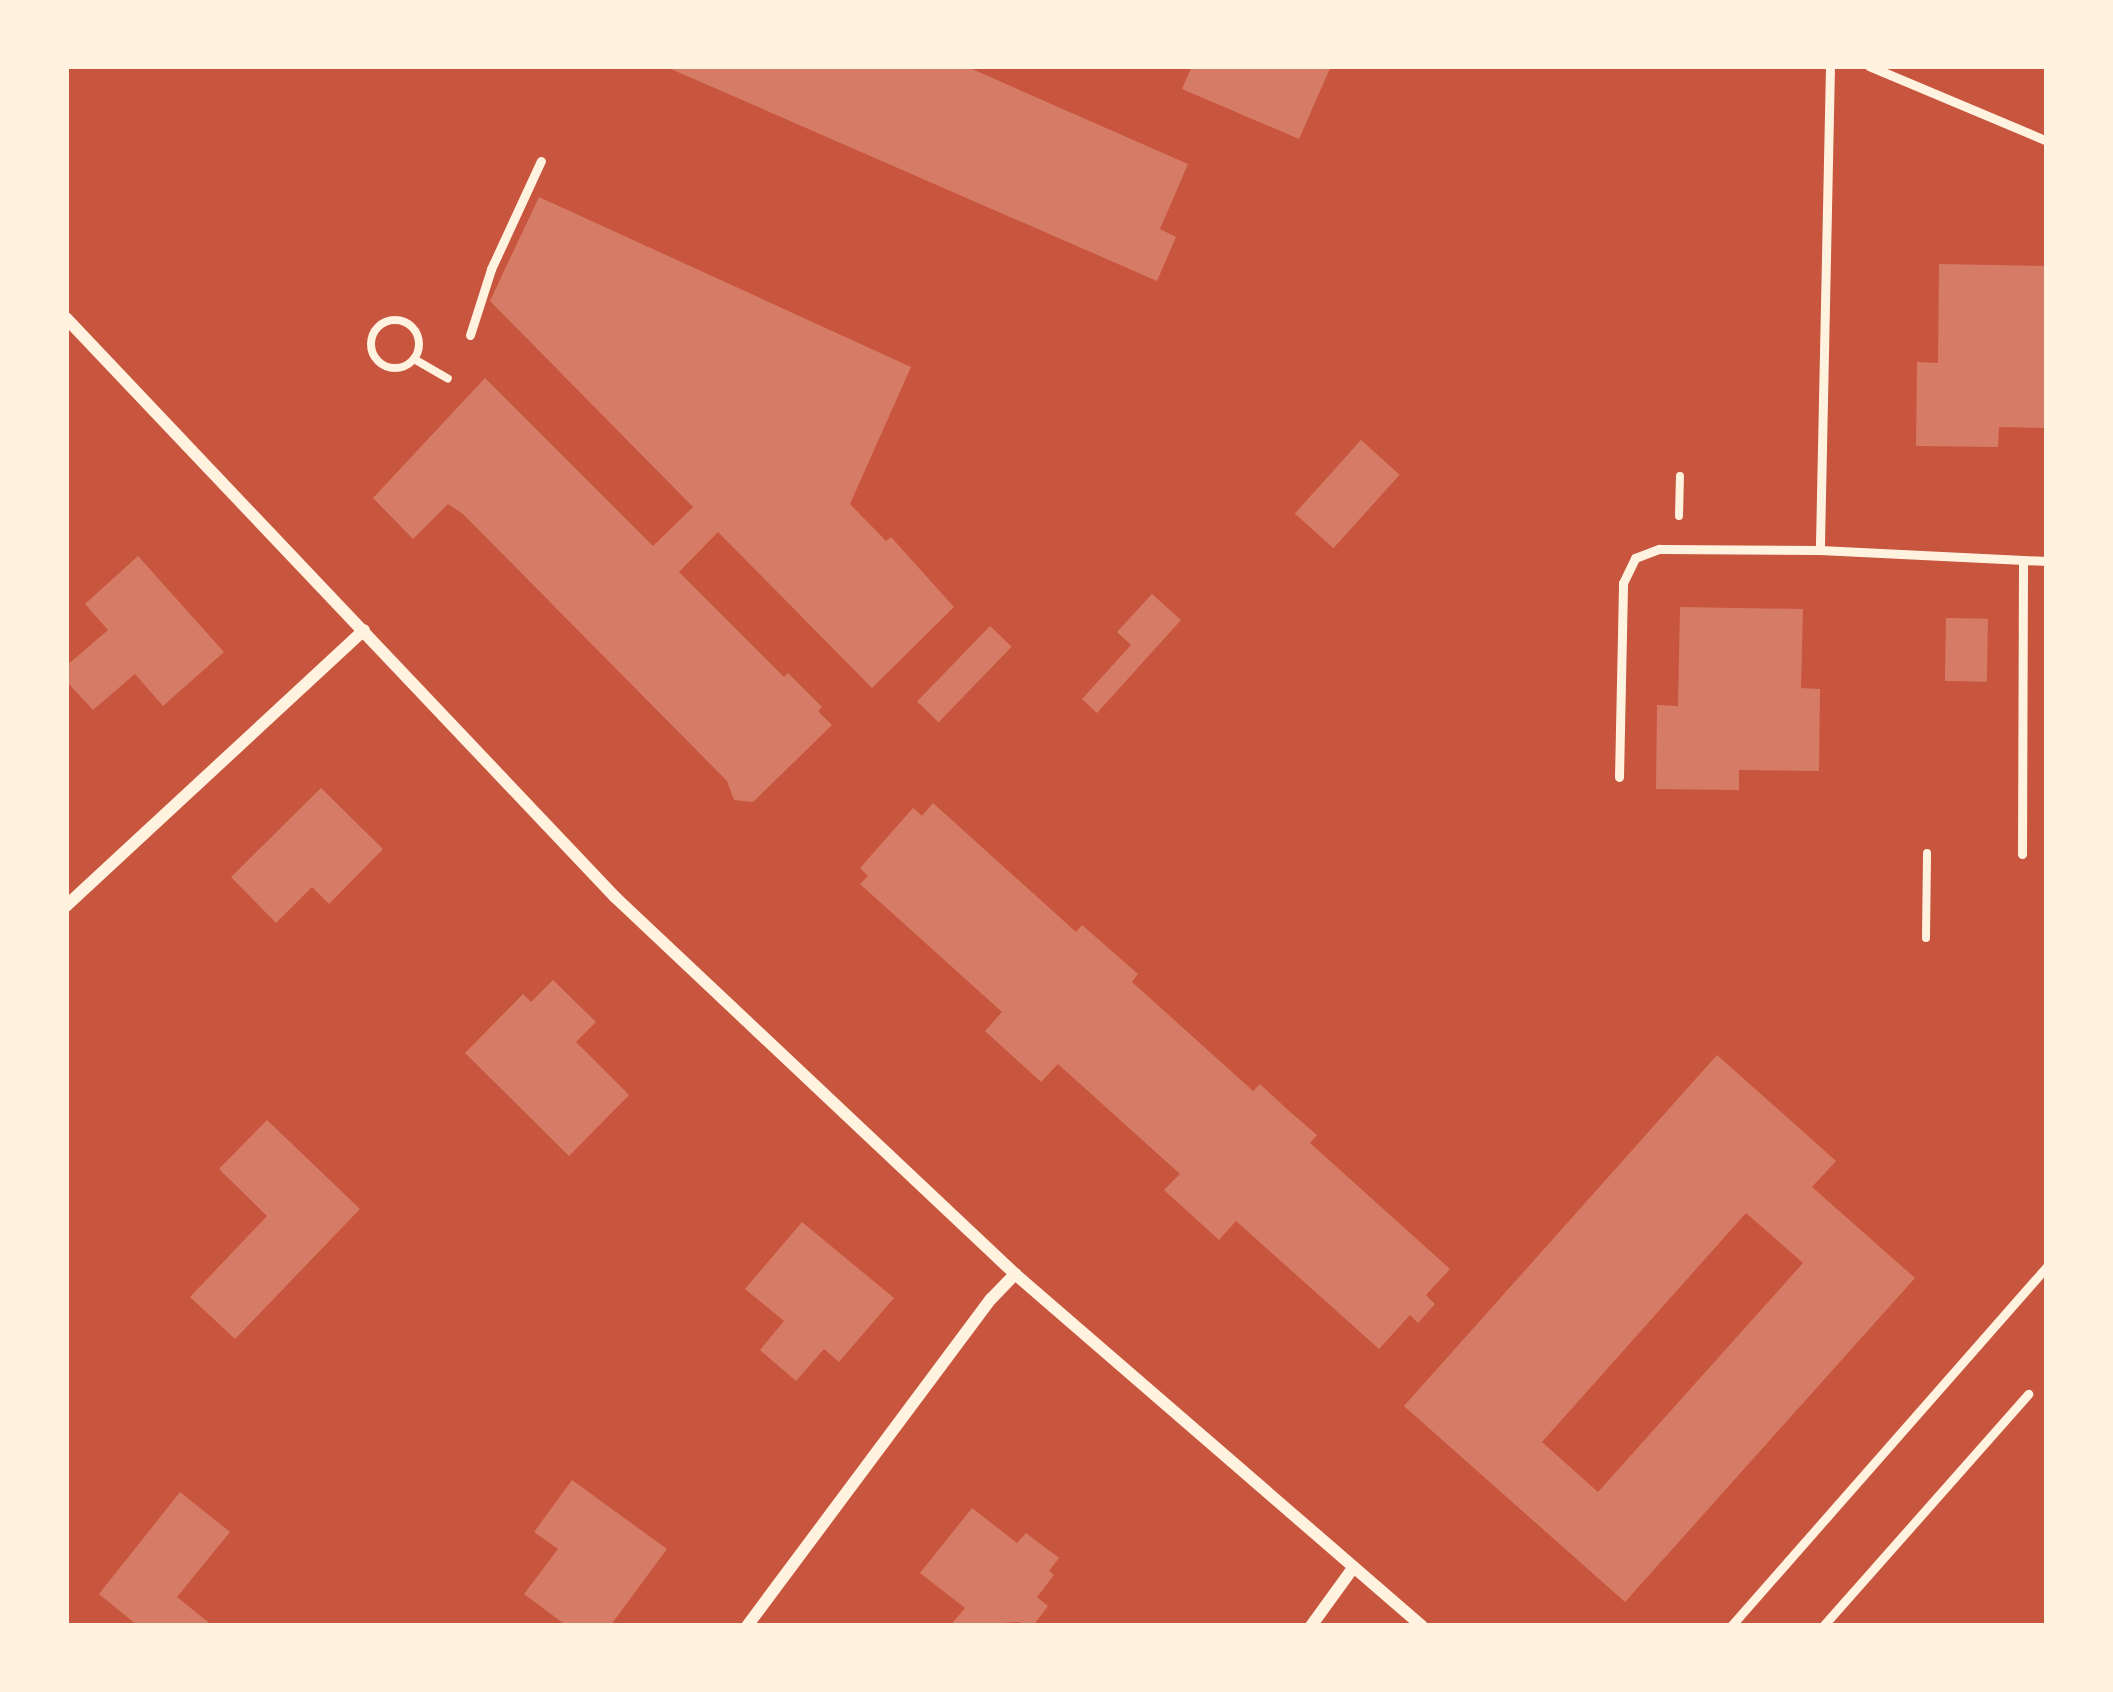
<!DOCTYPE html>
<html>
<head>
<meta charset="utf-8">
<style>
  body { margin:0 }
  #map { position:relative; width:2113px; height:1692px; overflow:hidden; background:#c8553d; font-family:"Asap Condensed",sans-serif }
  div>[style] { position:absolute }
  .building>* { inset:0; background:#d67c66; transform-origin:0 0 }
  .path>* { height:8px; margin:-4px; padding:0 4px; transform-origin:4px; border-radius:4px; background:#fff3e0 }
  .path>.ring { margin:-4px; padding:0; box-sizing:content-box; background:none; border:8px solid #fff3e0; border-radius:50% }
  .service>* { height:9px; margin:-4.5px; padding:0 4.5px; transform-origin:4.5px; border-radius:4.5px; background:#fff3e0 }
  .minor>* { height:12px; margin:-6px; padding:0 6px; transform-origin:6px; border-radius:6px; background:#fff3e0 }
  span { translate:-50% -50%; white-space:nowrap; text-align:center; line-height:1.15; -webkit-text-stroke:10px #fff3e0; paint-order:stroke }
  .frame { position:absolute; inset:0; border:69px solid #fff3e0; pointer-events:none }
</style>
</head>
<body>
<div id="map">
  <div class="building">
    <div style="clip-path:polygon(664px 66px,965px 66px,1188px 164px,1160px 229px,1176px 237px,1157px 281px)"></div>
    <div style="clip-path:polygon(1192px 66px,1331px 66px,1299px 139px,1182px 89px)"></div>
    <div style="clip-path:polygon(539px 197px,911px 367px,850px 504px,886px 541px,891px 537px,954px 607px,872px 688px,718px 532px,679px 572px,784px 677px,788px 673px,822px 707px,818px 711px,832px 725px,753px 802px,734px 800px,727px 781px,463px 514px,448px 504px,413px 539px,373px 498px,485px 378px,653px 546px,693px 507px,490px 301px)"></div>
    <div style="clip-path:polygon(1939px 264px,2047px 266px,2047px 428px,1999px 427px,1998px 447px,1916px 446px,1917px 362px,1938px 363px)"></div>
    <div style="left:1361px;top:440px;width:52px;height:99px;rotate:42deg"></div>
    <div style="clip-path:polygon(138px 556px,224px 652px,163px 706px,135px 674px,93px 710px,66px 681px,66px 666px,108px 630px,85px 604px)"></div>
    <div style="clip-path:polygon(1152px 594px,1181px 620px,1097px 713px,1082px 699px,1131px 645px,1117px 632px)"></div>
    <div style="clip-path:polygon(1680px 607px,1803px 609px,1801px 688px,1820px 689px,1819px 771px,1739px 770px,1739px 790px,1656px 789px,1657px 705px,1678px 706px)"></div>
    <div style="left:1946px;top:618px;width:42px;height:63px;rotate:1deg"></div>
    <div style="left:990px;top:626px;width:30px;height:105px;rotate:44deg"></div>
    <div style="clip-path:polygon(321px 788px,383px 849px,329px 904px,312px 887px,276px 923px,231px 877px)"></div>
    <div style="clip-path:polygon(933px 803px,1076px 932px,1082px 925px,1138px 974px,1132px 982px,1253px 1091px,1260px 1084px,1288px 1110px,1317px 1135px,1310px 1143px,1450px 1269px,1426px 1295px,1435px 1304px,1418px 1323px,1410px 1315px,1379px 1349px,1236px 1221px,1219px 1240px,1164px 1190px,1180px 1174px,1058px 1064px,1041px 1082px,985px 1031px,1002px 1012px,860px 884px,868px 876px,860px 868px,913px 808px,922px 816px)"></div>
    <div style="clip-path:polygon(553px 980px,596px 1022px,576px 1042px,629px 1095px,569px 1156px,465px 1053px,523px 994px,531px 1002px)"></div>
    <div style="clip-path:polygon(evenodd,1717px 1055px,1836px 1161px,1812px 1187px,1915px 1278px,1625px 1602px,1404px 1406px,1717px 1055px,1746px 1213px,1803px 1263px,1598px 1492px,1542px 1442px,1746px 1213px)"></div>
    <div style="clip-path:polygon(267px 1120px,360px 1209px,235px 1339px,190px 1297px,267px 1216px,219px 1169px)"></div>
    <div style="clip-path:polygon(802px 1222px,894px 1298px,839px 1362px,824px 1349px,796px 1381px,760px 1350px,784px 1321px,745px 1289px)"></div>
    <div style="clip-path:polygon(572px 1480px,667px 1549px,610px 1626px,567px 1626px,524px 1594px,558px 1549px,534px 1532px)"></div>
    <div style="clip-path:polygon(180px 1492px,230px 1532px,177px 1597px,213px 1626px,138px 1626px,99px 1594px)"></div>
    <div style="clip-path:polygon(972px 1508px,1017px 1543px,1026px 1533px,1059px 1558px,1049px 1571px,1054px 1575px,1037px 1597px,1048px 1606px,1033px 1626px,1018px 1622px,950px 1626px,965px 1608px,920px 1573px)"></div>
  </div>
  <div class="path">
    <div class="ring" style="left:371px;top:320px;width:40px;height:40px"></div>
    <div style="left:414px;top:359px;width:39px;rotate:30deg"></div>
    <div style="left:1679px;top:516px;width:40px;rotate:-88.6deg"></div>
    <div style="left:1926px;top:938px;width:85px;rotate:-89.3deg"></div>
  </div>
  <div class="service">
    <div style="left:1830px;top:66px;width:484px;rotate:91.2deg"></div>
    <div style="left:1820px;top:550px;width:227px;rotate:2.8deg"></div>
    <div style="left:1869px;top:66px;width:193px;rotate:22.8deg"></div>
    <div style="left:470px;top:335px;width:69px;rotate:-72.3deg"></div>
    <div style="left:491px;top:269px;width:119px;rotate:-65.2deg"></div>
    <div style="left:1619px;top:777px;width:194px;rotate:-88.8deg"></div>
    <div style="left:1623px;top:583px;width:28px;rotate:-64deg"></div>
    <div style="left:1635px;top:558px;width:26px;rotate:-21deg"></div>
    <div style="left:1659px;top:549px;width:161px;rotate:0.4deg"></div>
    <div style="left:2022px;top:854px;width:293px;rotate:-89.8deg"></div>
    <div style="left:1731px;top:1626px;width:479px;rotate:-48.7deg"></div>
    <div style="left:1823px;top:1626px;width:310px;rotate:-48.5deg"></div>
  </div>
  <div class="minor">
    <div style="left:66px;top:318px;width:798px;rotate:46.52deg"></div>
    <div style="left:615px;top:897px;width:550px;rotate:43.3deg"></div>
    <div style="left:1015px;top:1274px;width:538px;rotate:40.86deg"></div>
    <div style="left:66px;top:906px;width:406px;rotate:-42.8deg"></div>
    <div style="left:747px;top:1626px;width:408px;rotate:-53.3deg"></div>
    <div style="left:991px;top:1299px;width:35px;rotate:-46deg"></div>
    <div style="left:1311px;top:1626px;width:72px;rotate:-54.1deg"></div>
  </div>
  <div class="frame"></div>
</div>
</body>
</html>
